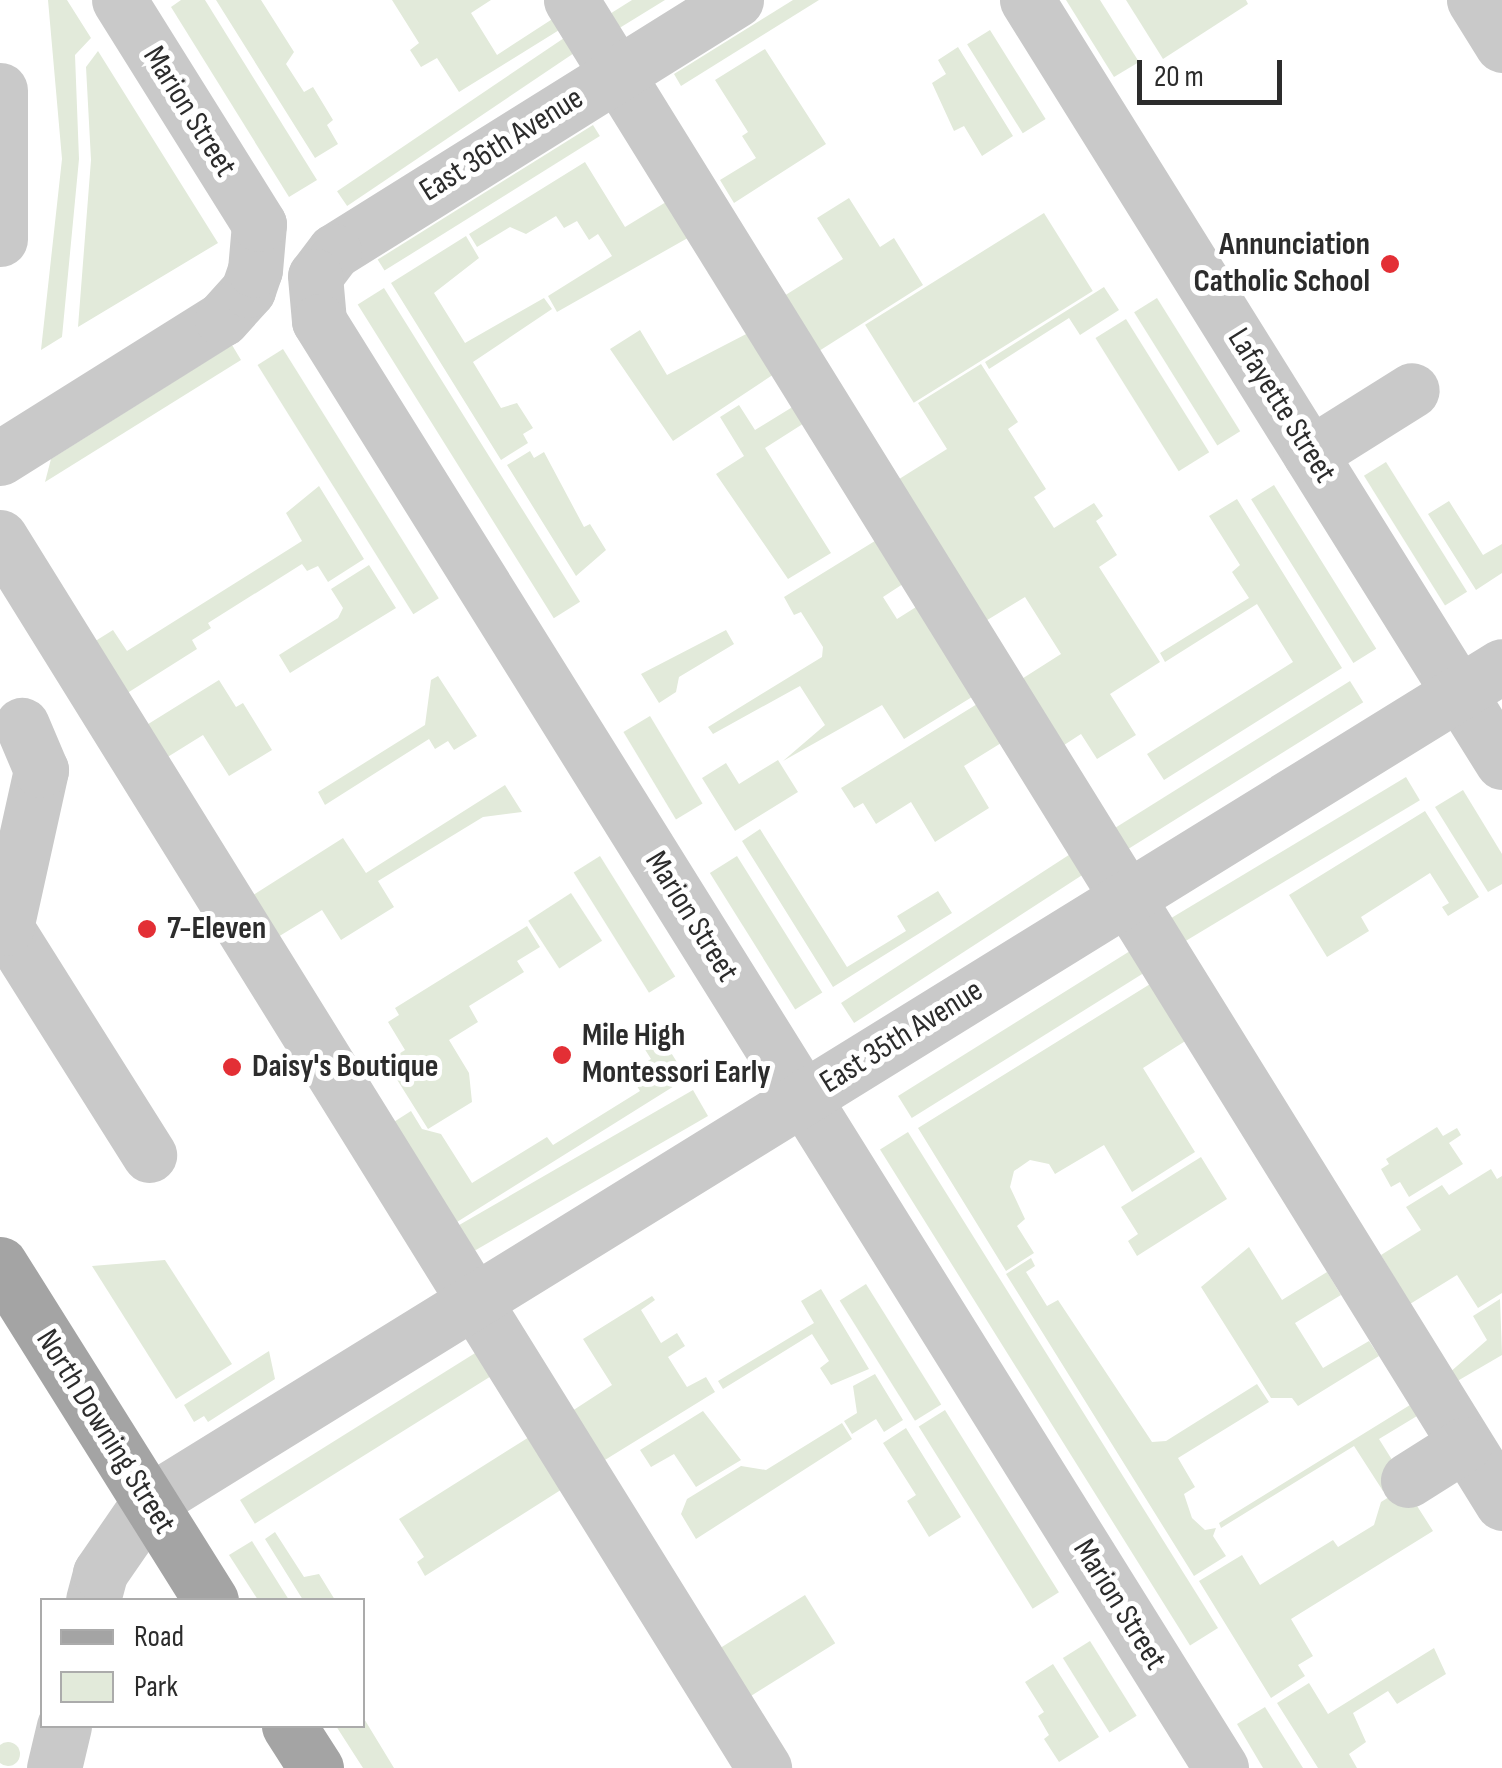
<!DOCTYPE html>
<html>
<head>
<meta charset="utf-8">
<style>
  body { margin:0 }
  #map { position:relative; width:1502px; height:1768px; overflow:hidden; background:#fff; font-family:"Sofia Sans Condensed",sans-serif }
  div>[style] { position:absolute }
  .green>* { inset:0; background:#e2eada; transform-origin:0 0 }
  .round { border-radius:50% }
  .minor>* { height:55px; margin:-27.5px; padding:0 27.5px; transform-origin:27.5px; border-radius:27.5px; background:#c9c9c9 }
  .major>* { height:55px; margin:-27.5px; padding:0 27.5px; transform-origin:27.5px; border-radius:27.5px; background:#a4a4a4 }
  .dots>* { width:28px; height:28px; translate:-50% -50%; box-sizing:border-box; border:5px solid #fff; border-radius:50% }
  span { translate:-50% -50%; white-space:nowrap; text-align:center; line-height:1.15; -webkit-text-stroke:10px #fff; paint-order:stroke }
  .street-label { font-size:32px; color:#2c2c2c }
  .poi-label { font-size:32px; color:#2c2c2c; font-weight:700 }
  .right { translate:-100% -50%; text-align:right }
  .left { translate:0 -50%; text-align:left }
  .legend { position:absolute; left:40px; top:1598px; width:325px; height:130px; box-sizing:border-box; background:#fff; border:2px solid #ababab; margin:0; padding:12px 18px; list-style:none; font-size:30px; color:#2c2c2c }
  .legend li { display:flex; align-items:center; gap:20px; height:50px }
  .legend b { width:50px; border:2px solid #ababab }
  .scale { position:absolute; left:1137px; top:60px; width:145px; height:45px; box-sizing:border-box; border:5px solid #2c2c2c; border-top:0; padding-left:12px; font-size:30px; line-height:35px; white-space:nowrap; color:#2c2c2c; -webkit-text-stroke:8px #fff; paint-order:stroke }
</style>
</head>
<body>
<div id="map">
  <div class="green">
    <div style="clip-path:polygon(48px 0,67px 0,91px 38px,75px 55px,79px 159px,62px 337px,41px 350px,62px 159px)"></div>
    <div style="clip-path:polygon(181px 0,205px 0,317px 180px,289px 197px,171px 7px)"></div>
    <div style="clip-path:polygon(216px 0,261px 0,294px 52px,286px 64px,304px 92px,313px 87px,333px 120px,327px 125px,338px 144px,315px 158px)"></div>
    <div style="clip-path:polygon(392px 0,491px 0,471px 13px,497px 55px,557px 16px,564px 27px,459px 92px,437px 58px,421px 67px,410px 50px,419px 43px)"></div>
    <div style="clip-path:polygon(632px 0,665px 0,613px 32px,605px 17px)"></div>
    <div style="clip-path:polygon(793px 0,819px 0,681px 86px,674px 74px)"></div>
    <div style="clip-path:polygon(1066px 0,1100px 0,1139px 62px,1114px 77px)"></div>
    <div style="clip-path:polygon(1126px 0,1246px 0,1248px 4px,1163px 59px)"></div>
    <div style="left:990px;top:30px;width:105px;height:27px;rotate:58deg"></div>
    <div style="left:570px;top:34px;width:18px;height:281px;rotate:56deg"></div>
    <div style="clip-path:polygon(958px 47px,1013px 136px,982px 156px,964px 126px,954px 131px,932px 83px,946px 74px,938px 60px)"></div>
    <div style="clip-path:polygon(765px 49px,826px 144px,734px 203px,720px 180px,756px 158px,742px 136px,748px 132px,715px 80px)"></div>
    <div style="clip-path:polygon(98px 51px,218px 243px,78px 327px,91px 160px,86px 67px)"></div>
    <div style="left:593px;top:125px;width:13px;height:254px;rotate:58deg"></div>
    <div style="clip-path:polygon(585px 162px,625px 227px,671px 199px,693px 235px,557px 312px,548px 296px,612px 256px,598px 234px,589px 240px,577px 221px,564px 228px,556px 216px,526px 234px,510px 227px,477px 247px,469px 234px)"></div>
    <div style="clip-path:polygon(849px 198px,880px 247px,894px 238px,923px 285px,819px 351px,784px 296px,843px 259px,817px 218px)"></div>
    <div style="left:1044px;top:213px;width:92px;height:211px;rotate:58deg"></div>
    <div style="clip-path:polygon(466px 236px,479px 258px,434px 293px,465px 343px,544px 298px,552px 309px,473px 362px,501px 408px,517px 403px,533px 428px,523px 434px,528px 443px,501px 460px,391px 283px)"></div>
    <div style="clip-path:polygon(1104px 287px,1119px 310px,1080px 335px,1069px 318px,989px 369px,985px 362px)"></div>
    <div style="left:384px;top:288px;width:370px;height:31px;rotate:58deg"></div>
    <div style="left:1157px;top:298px;width:157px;height:27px;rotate:58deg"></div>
    <div style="left:1126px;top:319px;width:157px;height:36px;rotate:58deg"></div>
    <div style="clip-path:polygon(640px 330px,667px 375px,752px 331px,777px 372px,673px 441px,610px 349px)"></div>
    <div style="clip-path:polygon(232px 345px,241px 360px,45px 482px,51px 459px)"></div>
    <div style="left:283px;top:349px;width:294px;height:30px;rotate:58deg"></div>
    <div style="clip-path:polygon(981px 364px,1018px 422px,1008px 429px,1046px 489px,1034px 497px,1054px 528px,1094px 503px,1103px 516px,1096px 521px,1117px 555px,1099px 567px,1160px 662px,1110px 694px,1136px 735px,1097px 759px,1081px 734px,1058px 749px,1017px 682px,1061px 654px,1025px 597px,984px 622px,896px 481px,947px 449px,918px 403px)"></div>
    <div style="clip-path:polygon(799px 403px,809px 420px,765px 448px,831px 553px,788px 579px,716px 474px,744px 456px,720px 417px,739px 405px,755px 430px)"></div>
    <div style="clip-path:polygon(530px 451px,534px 458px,544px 452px,584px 527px,590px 524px,606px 550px,576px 576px,507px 465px)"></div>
    <div style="left:1386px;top:462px;width:153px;height:26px;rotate:58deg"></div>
    <div style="left:1274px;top:485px;width:193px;height:27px;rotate:58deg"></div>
    <div style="clip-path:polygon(319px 486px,364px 559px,328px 582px,318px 566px,307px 571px,302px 564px,208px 623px,211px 628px,192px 640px,197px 649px,121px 697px,89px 645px,113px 630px,127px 651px,302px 541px,286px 513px)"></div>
    <div style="clip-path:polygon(1237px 499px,1342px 668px,1164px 780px,1147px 754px,1293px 662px,1257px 604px,1165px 662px,1160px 653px,1249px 598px,1232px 572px,1240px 565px,1209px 516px)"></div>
    <div style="clip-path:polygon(1449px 501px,1483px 555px,1502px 544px,1502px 573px,1476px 590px,1428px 514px)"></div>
    <div style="clip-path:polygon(883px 536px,909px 580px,883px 597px,897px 619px,924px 602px,972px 697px,904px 739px,882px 705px,783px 761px,825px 725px,800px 686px,713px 734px,708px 727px,822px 657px,823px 647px,801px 612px,794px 615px,784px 597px)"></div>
    <div style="clip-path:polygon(369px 565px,396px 608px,290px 673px,279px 655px,338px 618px,343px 608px,331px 589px)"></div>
    <div style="clip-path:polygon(726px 630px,734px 644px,679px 677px,676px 692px,659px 703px,641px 674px)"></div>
    <div style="clip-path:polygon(438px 676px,477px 736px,454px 750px,448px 741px,435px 749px,429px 739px,325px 805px,318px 792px,425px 725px,431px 680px)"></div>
    <div style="clip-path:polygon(219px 680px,236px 707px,243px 703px,272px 750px,229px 776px,203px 735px,166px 758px,145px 726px)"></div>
    <div style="left:1350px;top:681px;width:25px;height:280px;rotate:58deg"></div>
    <div style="clip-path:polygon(982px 701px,1006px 740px,964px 766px,989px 808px,935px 842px,911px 802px,876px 824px,863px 803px,854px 808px,841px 788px)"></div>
    <div style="left:650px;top:716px;width:102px;height:31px;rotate:59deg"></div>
    <div style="clip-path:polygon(778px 760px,798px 792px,735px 831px,702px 778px,726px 763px,739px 784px)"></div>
    <div style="left:1406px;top:777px;width:27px;height:284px;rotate:59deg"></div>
    <div style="clip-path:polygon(505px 785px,522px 812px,483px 817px,378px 881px,394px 907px,341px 940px,322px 910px,273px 940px,247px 899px,343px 838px,366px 873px)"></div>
    <div style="clip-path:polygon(1463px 790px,1502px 854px,1502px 884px,1488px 892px,1435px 807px)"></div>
    <div style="clip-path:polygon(1425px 811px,1479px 897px,1448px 916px,1442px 907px,1449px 903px,1430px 873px,1361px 917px,1369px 931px,1327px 957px,1289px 895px)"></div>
    <div style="clip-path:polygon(760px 829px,847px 967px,906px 931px,897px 916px,938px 891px,952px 913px,833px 987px,742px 841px)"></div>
    <div style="left:1075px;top:851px;width:24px;height:279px;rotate:57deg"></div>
    <div style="left:600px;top:856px;width:142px;height:31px;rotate:58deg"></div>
    <div style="left:737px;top:856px;width:161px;height:32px;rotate:58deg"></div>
    <div style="left:571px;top:893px;width:57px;height:51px;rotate:57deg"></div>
    <div style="clip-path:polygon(527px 926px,540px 947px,517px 961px,524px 972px,469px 1006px,478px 1022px,449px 1040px,469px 1073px,472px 1102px,428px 1129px,386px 1062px,405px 1050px,388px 1022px,399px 1015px,395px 1008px)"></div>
    <div style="left:1138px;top:946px;width:26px;height:283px;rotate:58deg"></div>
    <div style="clip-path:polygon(1155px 981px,1190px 1038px,1143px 1068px,1195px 1152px,1132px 1192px,1104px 1145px,1055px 1174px,1049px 1164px,1030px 1160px,1014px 1171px,1010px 1187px,1025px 1219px,1017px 1226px,1034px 1253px,1006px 1271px,918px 1128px)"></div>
    <div style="clip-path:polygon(651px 1021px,687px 1078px,449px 1227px,386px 1127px,411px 1111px,422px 1129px,441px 1134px,472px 1183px,547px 1137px,553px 1145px,640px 1091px,629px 1073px,651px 1059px,634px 1032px)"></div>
    <div style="left:693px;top:1090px;width:30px;height:279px;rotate:60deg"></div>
    <div style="clip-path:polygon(1437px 1127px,1443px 1136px,1457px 1128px,1461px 1135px,1449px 1143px,1463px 1164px,1409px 1197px,1400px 1182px,1391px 1187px,1381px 1169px,1389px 1164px,1386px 1159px)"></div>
    <div style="left:908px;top:1132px;width:585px;height:33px;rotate:58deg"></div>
    <div style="clip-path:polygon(1201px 1157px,1227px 1199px,1137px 1256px,1128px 1241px,1138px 1234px,1121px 1207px)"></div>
    <div style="clip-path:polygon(1491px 1169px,1497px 1179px,1502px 1176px,1502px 1293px,1478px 1308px,1457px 1275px,1410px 1304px,1381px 1255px,1421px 1230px,1406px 1207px,1442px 1185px,1449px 1195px)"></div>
    <div style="clip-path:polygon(1249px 1247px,1282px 1300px,1327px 1272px,1341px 1295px,1295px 1323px,1323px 1368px,1369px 1341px,1379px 1356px,1298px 1406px,1292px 1398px,1271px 1398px,1201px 1287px)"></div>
    <div style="clip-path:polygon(1031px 1258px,1035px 1266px,1026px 1272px,1047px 1306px,1058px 1300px,1152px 1442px,1166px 1441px,1257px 1384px,1269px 1402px,1178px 1458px,1195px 1487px,1184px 1494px,1192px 1518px,1205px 1530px,1216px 1528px,1213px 1536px,1226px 1556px,1194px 1576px,1006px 1274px)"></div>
    <div style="clip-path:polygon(165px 1260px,232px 1364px,176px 1399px,92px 1266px)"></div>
    <div style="left:866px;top:1284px;width:142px;height:31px;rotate:58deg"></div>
    <div style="clip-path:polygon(821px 1289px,869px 1369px,831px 1385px,820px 1368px,829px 1361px,812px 1334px,723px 1389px,718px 1381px,814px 1323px,801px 1301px)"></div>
    <div style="clip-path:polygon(652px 1296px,655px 1300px,641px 1310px,661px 1343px,677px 1333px,685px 1346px,668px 1357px,687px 1387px,706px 1377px,715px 1392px,600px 1463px,569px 1413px,612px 1385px,583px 1339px)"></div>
    <div style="clip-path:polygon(1500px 1299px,1502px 1355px,1454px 1383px,1449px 1373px,1487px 1340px,1473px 1316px)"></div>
    <div style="left:480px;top:1350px;width:28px;height:283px;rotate:58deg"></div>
    <div style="clip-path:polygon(269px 1351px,275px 1379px,208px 1422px,204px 1416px,194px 1422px,184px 1405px)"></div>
    <div style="clip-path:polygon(875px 1374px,903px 1420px,884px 1432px,876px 1419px,852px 1434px,844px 1421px,857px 1413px,853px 1386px)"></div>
    <div style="clip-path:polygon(1410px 1405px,1417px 1416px,1379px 1439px,1404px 1479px,1383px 1491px,1354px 1446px,1221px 1528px,1219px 1523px)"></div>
    <div style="left:945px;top:1410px;width:215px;height:31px;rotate:58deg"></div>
    <div style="clip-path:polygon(703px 1411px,741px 1460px,696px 1487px,674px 1454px,651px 1467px,640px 1450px)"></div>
    <div style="clip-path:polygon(842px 1423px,852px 1439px,696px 1539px,681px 1514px,687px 1499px,741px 1466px,766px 1470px)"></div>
    <div style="clip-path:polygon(906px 1428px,961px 1517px,929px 1537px,907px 1501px,916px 1495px,883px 1443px)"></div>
    <div style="clip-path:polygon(534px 1434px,567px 1486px,425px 1576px,417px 1562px,424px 1557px,399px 1519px)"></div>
    <div style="clip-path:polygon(1405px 1487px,1433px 1531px,1291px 1619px,1313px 1656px,1298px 1665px,1305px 1676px,1271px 1698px,1199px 1581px,1242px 1555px,1260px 1585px,1333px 1540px,1338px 1547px,1374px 1525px,1381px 1502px)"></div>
    <div style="clip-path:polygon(275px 1532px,304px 1577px,319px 1574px,335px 1600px,303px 1600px,265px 1539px)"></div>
    <div style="clip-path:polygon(252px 1541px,289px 1600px,258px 1600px,229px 1555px)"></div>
    <div style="left:805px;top:1595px;width:57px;height:106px;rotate:58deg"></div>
    <div style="left:1090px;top:1641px;width:88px;height:32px;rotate:58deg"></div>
    <div style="clip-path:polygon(1434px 1648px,1446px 1674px,1397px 1704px,1388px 1691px,1353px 1713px,1366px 1742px,1349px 1754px,1357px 1768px,1318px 1768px,1277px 1703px,1309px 1683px,1328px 1714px)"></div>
    <div style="clip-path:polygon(1053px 1664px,1099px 1737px,1059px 1762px,1044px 1739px,1049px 1735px,1038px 1716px,1044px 1712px,1025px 1682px)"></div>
    <div style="clip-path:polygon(1265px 1707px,1303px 1768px,1263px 1768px,1237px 1724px)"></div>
    <div style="clip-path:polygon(363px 1717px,394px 1768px,363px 1768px,336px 1726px,362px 1726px)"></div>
    <div class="round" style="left:-4px;top:1742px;width:24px;height:24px"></div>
  </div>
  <div class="minor">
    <div style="left:571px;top:0;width:1768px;rotate:58.22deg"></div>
    <div style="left:736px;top:0;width:474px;rotate:148deg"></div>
    <div style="left:334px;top:251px;width:31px;rotate:127deg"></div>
    <div style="left:315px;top:276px;width:45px;rotate:84.9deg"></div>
    <div style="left:319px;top:321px;width:1705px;rotate:58.06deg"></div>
    <div style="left:1027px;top:0;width:898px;rotate:58.06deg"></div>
    <div style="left:1474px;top:0;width:53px;rotate:58.1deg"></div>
    <div style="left:0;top:90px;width:149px;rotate:90deg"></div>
    <div style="left:1310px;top:454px;width:120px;rotate:-32.1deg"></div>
    <div style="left:0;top:458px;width:262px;rotate:-32.1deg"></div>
    <div style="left:222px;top:319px;width:39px;rotate:-48deg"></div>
    <div style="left:248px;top:290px;width:21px;rotate:-71deg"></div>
    <div style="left:255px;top:270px;width:46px;rotate:-85deg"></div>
    <div style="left:259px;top:224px;width:264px;rotate:-122deg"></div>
    <div style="left:0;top:537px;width:1449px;rotate:58.17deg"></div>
    <div style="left:0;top:918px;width:280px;rotate:57.8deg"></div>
    <div style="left:6px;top:928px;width:162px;rotate:-77.5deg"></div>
    <div style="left:41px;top:770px;width:49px;rotate:-112.9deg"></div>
    <div style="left:1408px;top:1480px;width:67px;rotate:-32.3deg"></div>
    <div style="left:93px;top:1600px;width:28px;rotate:-75deg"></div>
    <div style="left:100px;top:1573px;width:86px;rotate:-55.4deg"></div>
    <div style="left:149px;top:1502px;width:1590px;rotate:-31.71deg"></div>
    <div style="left:54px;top:1768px;width:43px;rotate:-76.6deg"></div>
  </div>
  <div class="major">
    <div style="left:0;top:1264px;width:397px;rotate:57.9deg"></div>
    <div style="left:289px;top:1726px;width:50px;rotate:57.3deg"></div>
  </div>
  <div class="dots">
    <div style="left:1390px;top:264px;background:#e32f35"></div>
    <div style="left:147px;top:929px;background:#e32f35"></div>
    <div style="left:562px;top:1055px;background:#e32f35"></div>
    <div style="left:232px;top:1067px;background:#e32f35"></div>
  </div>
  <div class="street-label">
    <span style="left:189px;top:112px;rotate:58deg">Marion Street</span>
    <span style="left:502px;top:145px;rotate:-32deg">East 36th Avenue</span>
    <span style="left:1281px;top:406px;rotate:58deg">Lafayette Street</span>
    <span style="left:691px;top:917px;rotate:58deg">Marion Street</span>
    <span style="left:902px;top:1037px;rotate:-32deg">East 35th Avenue</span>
    <span style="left:105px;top:1432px;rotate:58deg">North Downing Street</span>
    <span style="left:1119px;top:1605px;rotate:58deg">Marion Street</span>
  </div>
  <div class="poi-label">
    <span class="right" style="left:1370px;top:264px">Annunciation<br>Catholic School</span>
    <span class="left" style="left:167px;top:929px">7-Eleven</span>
    <span class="left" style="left:582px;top:1055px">Mile High<br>Montessori Early</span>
    <span class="left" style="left:252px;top:1067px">Daisy's Boutique</span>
  </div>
  <ul class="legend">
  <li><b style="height:12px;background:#a4a4a4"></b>Road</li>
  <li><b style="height:28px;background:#e2eada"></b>Park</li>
  </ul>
  <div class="scale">20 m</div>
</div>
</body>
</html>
